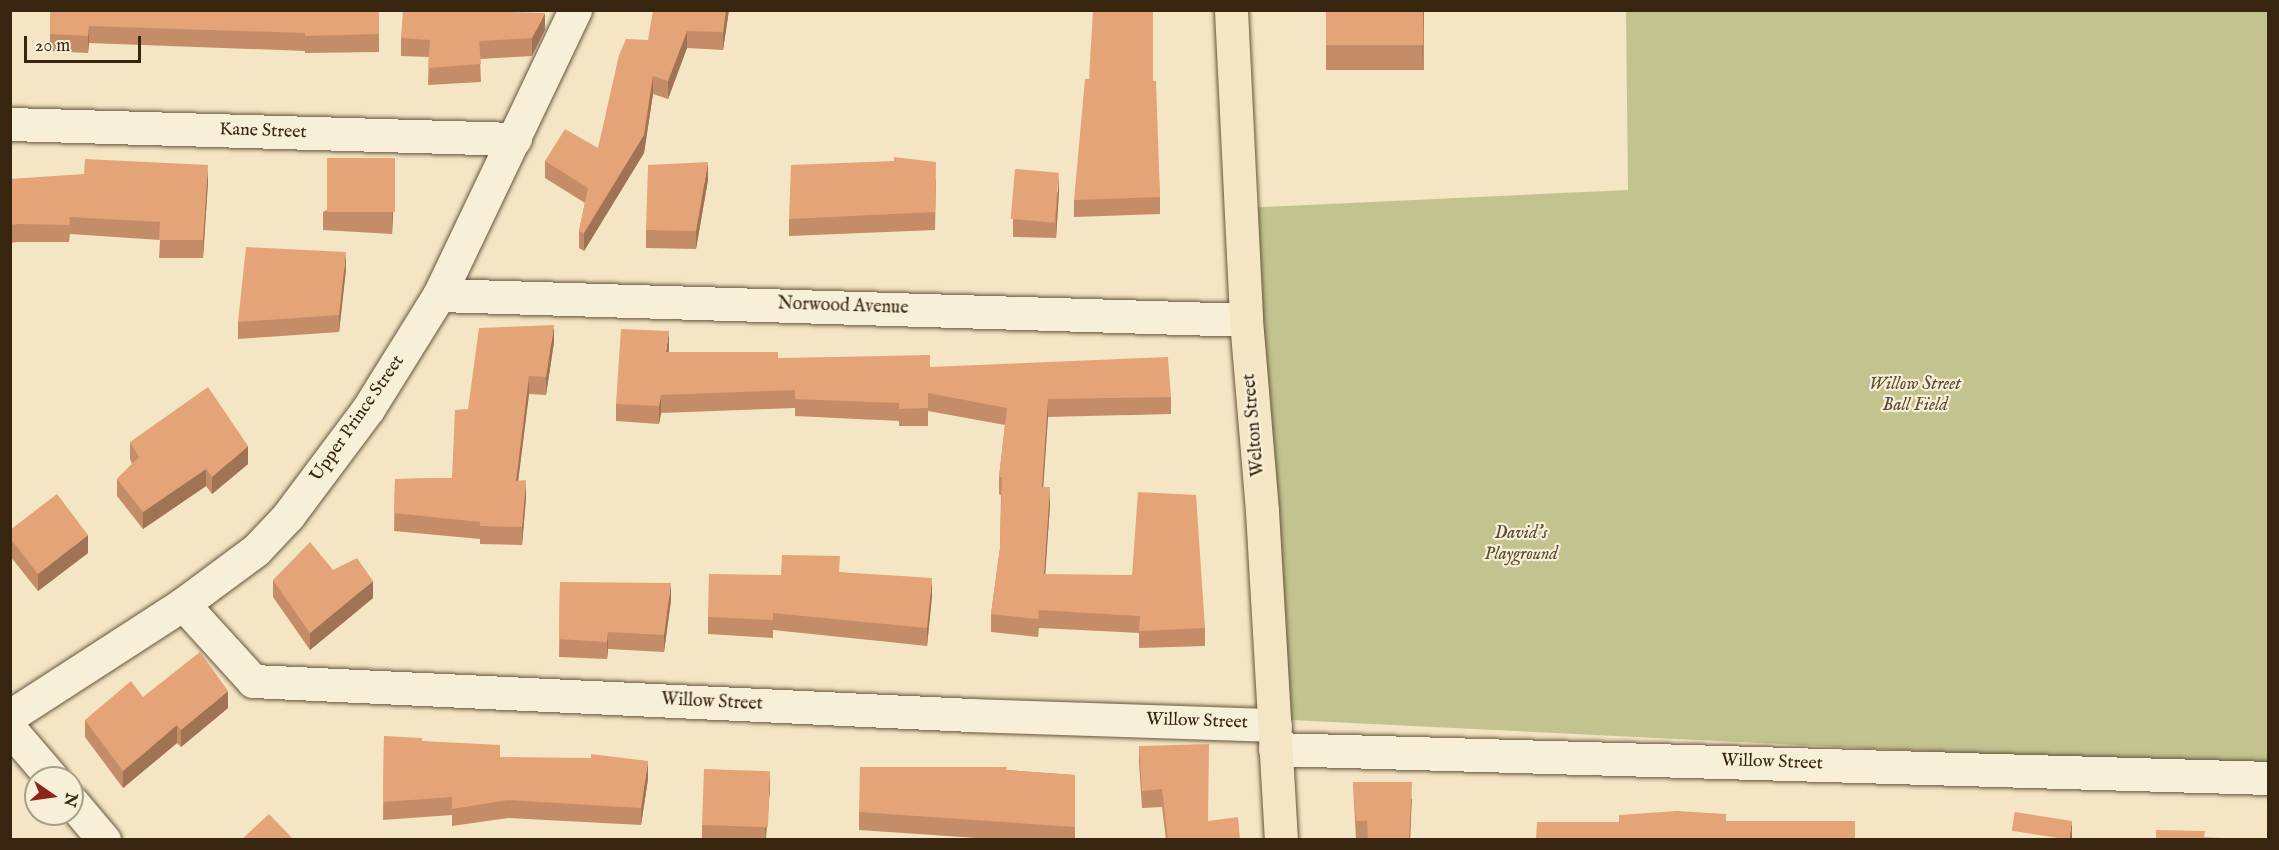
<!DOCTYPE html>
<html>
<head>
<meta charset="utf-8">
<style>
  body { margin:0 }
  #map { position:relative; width:2279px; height:850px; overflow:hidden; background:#f4e6c4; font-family:"IM FELL English",serif }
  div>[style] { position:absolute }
  .green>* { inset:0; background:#c2c38f }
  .roads { filter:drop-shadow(0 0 2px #67553d) drop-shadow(0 0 2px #67553d) }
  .street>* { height:33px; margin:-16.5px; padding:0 16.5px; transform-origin:16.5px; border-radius:16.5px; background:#f8efd9 }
  .primary>* { height:33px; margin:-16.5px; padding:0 16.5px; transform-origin:16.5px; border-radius:16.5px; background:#f4e6c4 }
  .wall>* { inset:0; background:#c58d67; transform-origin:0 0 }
  .shaded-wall>* { inset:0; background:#a07354 }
  .building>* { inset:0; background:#e5a478; transform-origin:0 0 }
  span { translate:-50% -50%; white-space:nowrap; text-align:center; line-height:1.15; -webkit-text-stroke:4.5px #f8efd9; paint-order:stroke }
  .street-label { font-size:18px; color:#382510 }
  .park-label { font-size:18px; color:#5a4c30; font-style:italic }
  .frame { position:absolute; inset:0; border:12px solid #382510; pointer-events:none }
  .north { position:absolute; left:24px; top:766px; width:60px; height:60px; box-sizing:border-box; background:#f8efd9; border:2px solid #ab9e89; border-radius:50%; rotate:103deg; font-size:16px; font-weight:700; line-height:24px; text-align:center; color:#382510 }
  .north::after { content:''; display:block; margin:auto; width:21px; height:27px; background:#8f2418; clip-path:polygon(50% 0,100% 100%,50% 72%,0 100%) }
  .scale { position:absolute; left:24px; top:36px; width:117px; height:27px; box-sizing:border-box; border:3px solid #382510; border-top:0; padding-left:8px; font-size:18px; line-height:21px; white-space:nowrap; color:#382510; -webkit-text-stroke:4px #f8efd9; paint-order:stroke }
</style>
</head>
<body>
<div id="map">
  <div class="green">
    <div style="clip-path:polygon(1626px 11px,2268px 11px,2268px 768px,1270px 719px,1242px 208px,1628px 190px)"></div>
  </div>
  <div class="roads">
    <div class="street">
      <div style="left:10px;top:124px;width:505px;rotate:1.7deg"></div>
      <div style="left:439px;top:295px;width:807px;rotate:1.77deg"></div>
      <div style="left:183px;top:604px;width:104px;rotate:47.7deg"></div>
      <div style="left:253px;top:681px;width:719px;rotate:2.71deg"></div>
      <div style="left:971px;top:715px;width:304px;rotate:1.9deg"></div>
      <div style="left:10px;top:716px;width:206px;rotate:-32.9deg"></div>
      <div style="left:183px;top:604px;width:91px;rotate:-36.5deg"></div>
      <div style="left:256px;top:550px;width:47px;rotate:-46.7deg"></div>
      <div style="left:288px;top:516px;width:134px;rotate:-53.2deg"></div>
      <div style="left:368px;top:409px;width:134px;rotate:-58.1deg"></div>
      <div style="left:439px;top:295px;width:316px;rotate:-64.5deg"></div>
      <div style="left:10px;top:729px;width:65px;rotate:49.4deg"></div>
      <div style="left:1275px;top:749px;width:993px;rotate:1.67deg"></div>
      <div style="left:72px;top:802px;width:50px;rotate:49.9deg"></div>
    </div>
    <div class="primary">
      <div style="left:1231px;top:10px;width:310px;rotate:87.2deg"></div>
      <div style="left:1246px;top:320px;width:192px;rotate:85.2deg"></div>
      <div style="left:1262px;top:511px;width:330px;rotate:86.7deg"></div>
    </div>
  </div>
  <div class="wall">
    <div style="clip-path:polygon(50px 10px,379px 10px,379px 52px,305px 53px,305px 51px,89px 43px,88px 53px,50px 51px)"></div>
    <div style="clip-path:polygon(729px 10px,723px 50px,687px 48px,668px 99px,653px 94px,644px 153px,584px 251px,579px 248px,579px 231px,585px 203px,545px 178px,545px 161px,598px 148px,648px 40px)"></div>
    <div style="left:1326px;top:10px;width:98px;height:60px"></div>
    <div style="clip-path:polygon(545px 30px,532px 56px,480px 59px,481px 82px,428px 85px,429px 57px,401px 56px,401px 38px)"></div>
    <div style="clip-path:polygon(1153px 81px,1160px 197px,1160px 214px,1074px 217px,1074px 200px)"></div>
    <div style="clip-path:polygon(395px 175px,392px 234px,323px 230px,323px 212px)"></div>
    <div style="clip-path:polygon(10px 179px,208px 182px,203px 258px,159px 258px,160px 240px,70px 234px,69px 242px,18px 242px,10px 243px)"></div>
    <div style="clip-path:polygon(936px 179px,935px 230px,789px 236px,789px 219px)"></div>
    <div style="clip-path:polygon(708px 180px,696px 249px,646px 248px,646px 230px)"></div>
    <div style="clip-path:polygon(1059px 191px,1056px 238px,1013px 237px,1013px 219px)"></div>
    <div style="clip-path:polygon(346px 269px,339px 332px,238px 339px,238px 322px)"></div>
    <div style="clip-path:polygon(554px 342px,546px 395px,529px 394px,518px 481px,526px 498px,522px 545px,480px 544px,480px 539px,394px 531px,395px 479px,452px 478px,468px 409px)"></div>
    <div style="clip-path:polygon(669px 348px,669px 352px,930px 367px,1171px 397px,1171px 414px,1048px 417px,1043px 487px,1050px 505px,1045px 574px,1205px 628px,1205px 646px,1139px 648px,1139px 633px,1039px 628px,1038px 637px,991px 632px,991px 614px,1000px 548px,1001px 495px,999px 494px,999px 477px,1005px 425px,928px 411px,928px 426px,899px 426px,899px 421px,795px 416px,795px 408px,661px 413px,659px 424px,616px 421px,616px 404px)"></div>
    <div style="clip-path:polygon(130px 442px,248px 464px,212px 494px,206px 486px,143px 529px,117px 496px,117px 479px,132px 464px,130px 459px)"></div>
    <div style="clip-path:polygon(10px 530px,88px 553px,38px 591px,10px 556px)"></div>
    <div style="clip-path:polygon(333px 570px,373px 598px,310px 650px,273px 597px,273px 580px)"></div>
    <div style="clip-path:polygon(840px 572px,932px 596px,927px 646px,773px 630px,773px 638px,708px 634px,708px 617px,781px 575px)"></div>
    <div style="clip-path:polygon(560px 582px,671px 600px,664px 652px,608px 649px,607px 659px,559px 657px)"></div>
    <div style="clip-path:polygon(143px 697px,228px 708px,181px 747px,177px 743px,123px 788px,85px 737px,85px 720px)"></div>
    <div style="clip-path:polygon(384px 736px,422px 741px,500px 757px,648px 779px,641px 825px,508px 818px,452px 826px,452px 815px,383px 820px)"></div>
    <div style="clip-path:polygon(1139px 746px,1208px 821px,1240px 840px,1166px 840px,1162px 807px,1142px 808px,1139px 763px)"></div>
    <div style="clip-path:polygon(1006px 770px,1075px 775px,1075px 840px,1006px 840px,859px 830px,859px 812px)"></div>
    <div style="clip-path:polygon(1353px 782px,1412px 799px,1410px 840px,1356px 839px)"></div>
    <div style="clip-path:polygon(770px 788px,766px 840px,702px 840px,702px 825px)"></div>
  </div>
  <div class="shaded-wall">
    <div style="clip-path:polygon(726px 10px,729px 10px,723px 50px,723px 32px)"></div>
    <div style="clip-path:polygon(1423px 10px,1424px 10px,1422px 68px,1422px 44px)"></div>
    <div style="clip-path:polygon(545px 13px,545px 30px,532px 56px,532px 38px)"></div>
    <div style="clip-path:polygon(89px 26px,89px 43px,88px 53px,88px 36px)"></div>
    <div style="clip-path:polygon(687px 31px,687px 48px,668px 99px,668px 81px)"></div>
    <div style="clip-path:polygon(653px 76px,653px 94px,644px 153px,584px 251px,584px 233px)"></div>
    <div style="clip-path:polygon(395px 158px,395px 175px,392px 234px,392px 217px)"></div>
    <div style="clip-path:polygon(708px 162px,708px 180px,696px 249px,696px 231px)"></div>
    <div style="clip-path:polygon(208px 165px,208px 182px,203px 258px,203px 240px)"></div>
    <div style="clip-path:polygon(1059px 173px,1059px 191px,1056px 238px,1056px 220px)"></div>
    <div style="clip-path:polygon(346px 252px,346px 269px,339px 332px,339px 315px)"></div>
    <div style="clip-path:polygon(554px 325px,554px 342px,546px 395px,546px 377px)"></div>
    <div style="clip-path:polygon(669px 331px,669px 348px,666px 369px,666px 352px)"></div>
    <div style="clip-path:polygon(529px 376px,529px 394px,516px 498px,516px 481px)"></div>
    <div style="clip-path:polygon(661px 395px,661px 413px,659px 424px,659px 406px)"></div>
    <div style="clip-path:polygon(1048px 399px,1048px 417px,1042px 505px,1042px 487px)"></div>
    <div style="clip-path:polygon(248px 446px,248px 464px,212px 494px,212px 477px)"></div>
    <div style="clip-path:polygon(206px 469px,206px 486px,143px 529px,143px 512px)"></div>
    <div style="clip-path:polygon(526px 480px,526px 498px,522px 545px,522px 527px)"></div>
    <div style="clip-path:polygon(1050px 487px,1050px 505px,1044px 592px,1044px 574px)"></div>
    <div style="clip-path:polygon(88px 535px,88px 553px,38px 591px,38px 574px)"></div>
    <div style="clip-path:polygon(932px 578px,932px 596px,927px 646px,927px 628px)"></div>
    <div style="clip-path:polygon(373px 581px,373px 598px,310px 650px,310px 633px)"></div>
    <div style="clip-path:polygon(671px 583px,671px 600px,664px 652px,664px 635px)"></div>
    <div style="clip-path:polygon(608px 632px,608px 649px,607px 659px,607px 642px)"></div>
    <div style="clip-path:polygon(228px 691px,228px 708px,181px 747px,181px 730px)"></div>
    <div style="clip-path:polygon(177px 725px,177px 743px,123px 788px,123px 771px)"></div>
    <div style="clip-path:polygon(648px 761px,648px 779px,641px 825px,641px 808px)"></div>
    <div style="clip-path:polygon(770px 771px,770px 788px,765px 840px,765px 829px)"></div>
    <div style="clip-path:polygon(1412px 782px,1410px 840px,1409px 840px)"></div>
    <div style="clip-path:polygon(2072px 821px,2072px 840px,2069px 840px)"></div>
  </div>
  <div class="building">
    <div style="clip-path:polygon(50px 10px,379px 10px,379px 34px,305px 36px,305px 33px,89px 26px,88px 36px,50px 34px)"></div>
    <div style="clip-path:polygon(403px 10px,444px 10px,545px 13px,532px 38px,479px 41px,481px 64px,428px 68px,430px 40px,401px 38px)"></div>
    <div style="clip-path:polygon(653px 10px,726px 10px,723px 32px,687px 31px,668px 81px,653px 76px,644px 135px,584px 233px,579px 231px,588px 188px,545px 161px,565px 129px,598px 148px,619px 55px,626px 39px,648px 40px)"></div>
    <div style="clip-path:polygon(1093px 10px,1153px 10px,1153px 81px,1156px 81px,1160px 197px,1074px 200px,1085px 79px,1089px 79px)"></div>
    <div style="left:1326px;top:10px;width:97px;height:35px"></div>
    <div style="clip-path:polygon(894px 157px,936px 162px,935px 212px,789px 219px,791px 165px,894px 161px)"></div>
    <div style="left:327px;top:158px;width:68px;height:54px"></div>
    <div style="clip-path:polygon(85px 159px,208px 165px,203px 240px,159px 240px,160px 222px,70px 217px,69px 225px,18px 224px,10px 225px,10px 179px,84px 174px)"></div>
    <div style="clip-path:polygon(708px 162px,696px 231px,646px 230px,648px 165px)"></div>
    <div style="left:1015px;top:169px;width:44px;height:50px;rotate:5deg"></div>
    <div style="clip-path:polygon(246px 247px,346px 252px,339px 315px,238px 322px)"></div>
    <div style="clip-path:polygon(554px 325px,546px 377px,529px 376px,516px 481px,526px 480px,522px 527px,480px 526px,480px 522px,394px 513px,395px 479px,452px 478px,455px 410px,468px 409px,479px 328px)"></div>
    <div style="clip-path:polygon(621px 329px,669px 331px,666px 352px,778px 352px,778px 358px,930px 355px,930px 367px,1168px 357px,1171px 397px,1048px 399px,1042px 487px,1050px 487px,1044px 574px,1132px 575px,1138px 492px,1196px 495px,1205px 628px,1139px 631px,1140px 616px,1039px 610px,1038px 619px,991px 614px,1000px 548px,1002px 477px,999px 477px,1007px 408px,928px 393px,928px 408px,899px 409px,899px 403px,795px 399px,795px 390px,661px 395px,659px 406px,616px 404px)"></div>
    <div style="clip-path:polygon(208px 387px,248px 446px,212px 477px,206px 469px,143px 512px,117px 479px,139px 457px,130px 442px)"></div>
    <div style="clip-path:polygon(57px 494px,88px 535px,38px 574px,10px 538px,10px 530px)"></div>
    <div style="clip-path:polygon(310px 542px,333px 570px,357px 558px,373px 581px,310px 633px,273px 580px)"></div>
    <div style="clip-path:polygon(782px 555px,840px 556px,839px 572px,932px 578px,927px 628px,773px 613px,773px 620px,708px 617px,709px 574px,781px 575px)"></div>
    <div style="clip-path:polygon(560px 582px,671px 583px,664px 635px,608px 632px,607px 642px,559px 639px)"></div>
    <div style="clip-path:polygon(200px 652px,228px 691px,181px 730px,177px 725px,123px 771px,85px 720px,131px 681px,143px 697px)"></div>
    <div style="clip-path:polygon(384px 736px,422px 738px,422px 741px,500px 745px,500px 757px,591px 758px,591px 754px,648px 761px,641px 808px,508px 800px,452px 809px,452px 797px,383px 802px)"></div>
    <div style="clip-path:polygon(1209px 744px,1208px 821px,1238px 817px,1240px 840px,1168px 840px,1162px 789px,1142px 791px,1139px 746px)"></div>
    <div style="clip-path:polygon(860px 767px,1007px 767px,1006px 770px,1075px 775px,1075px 827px,859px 812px)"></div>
    <div style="left:704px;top:769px;width:66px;height:56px;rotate:2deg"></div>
    <div style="clip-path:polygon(1353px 782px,1412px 782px,1409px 840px,1368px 840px,1367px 821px,1356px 821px)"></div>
    <div style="clip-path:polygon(1677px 811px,1726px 814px,1726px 821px,1855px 821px,1855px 840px,1536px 840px,1537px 822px,1619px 822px,1619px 815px)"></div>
    <div style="clip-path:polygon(269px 814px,294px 840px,241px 840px)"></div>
    <div style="left:2072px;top:821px;width:19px;height:58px;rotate:99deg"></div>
    <div style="clip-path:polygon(2156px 830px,2205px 831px,2204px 837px,2257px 840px,2156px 840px)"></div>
  </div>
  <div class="street-label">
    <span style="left:263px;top:132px;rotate:2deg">Kane Street</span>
    <span style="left:843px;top:307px;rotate:2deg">Norwood Avenue</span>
    <span style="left:358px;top:419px;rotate:-55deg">Upper Prince Street</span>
    <span style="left:1255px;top:425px;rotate:-95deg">Welton Street</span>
    <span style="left:712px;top:703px;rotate:3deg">Willow Street</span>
    <span style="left:1197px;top:722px;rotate:2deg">Willow Street</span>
    <span style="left:1772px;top:763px;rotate:2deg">Willow Street</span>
  </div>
  <div class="park-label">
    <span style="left:1915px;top:396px">Willow Street<br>Ball Field</span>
    <span style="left:1521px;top:545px">David's<br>Playground</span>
  </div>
  <div class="frame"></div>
  <div class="north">N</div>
  <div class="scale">20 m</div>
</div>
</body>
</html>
